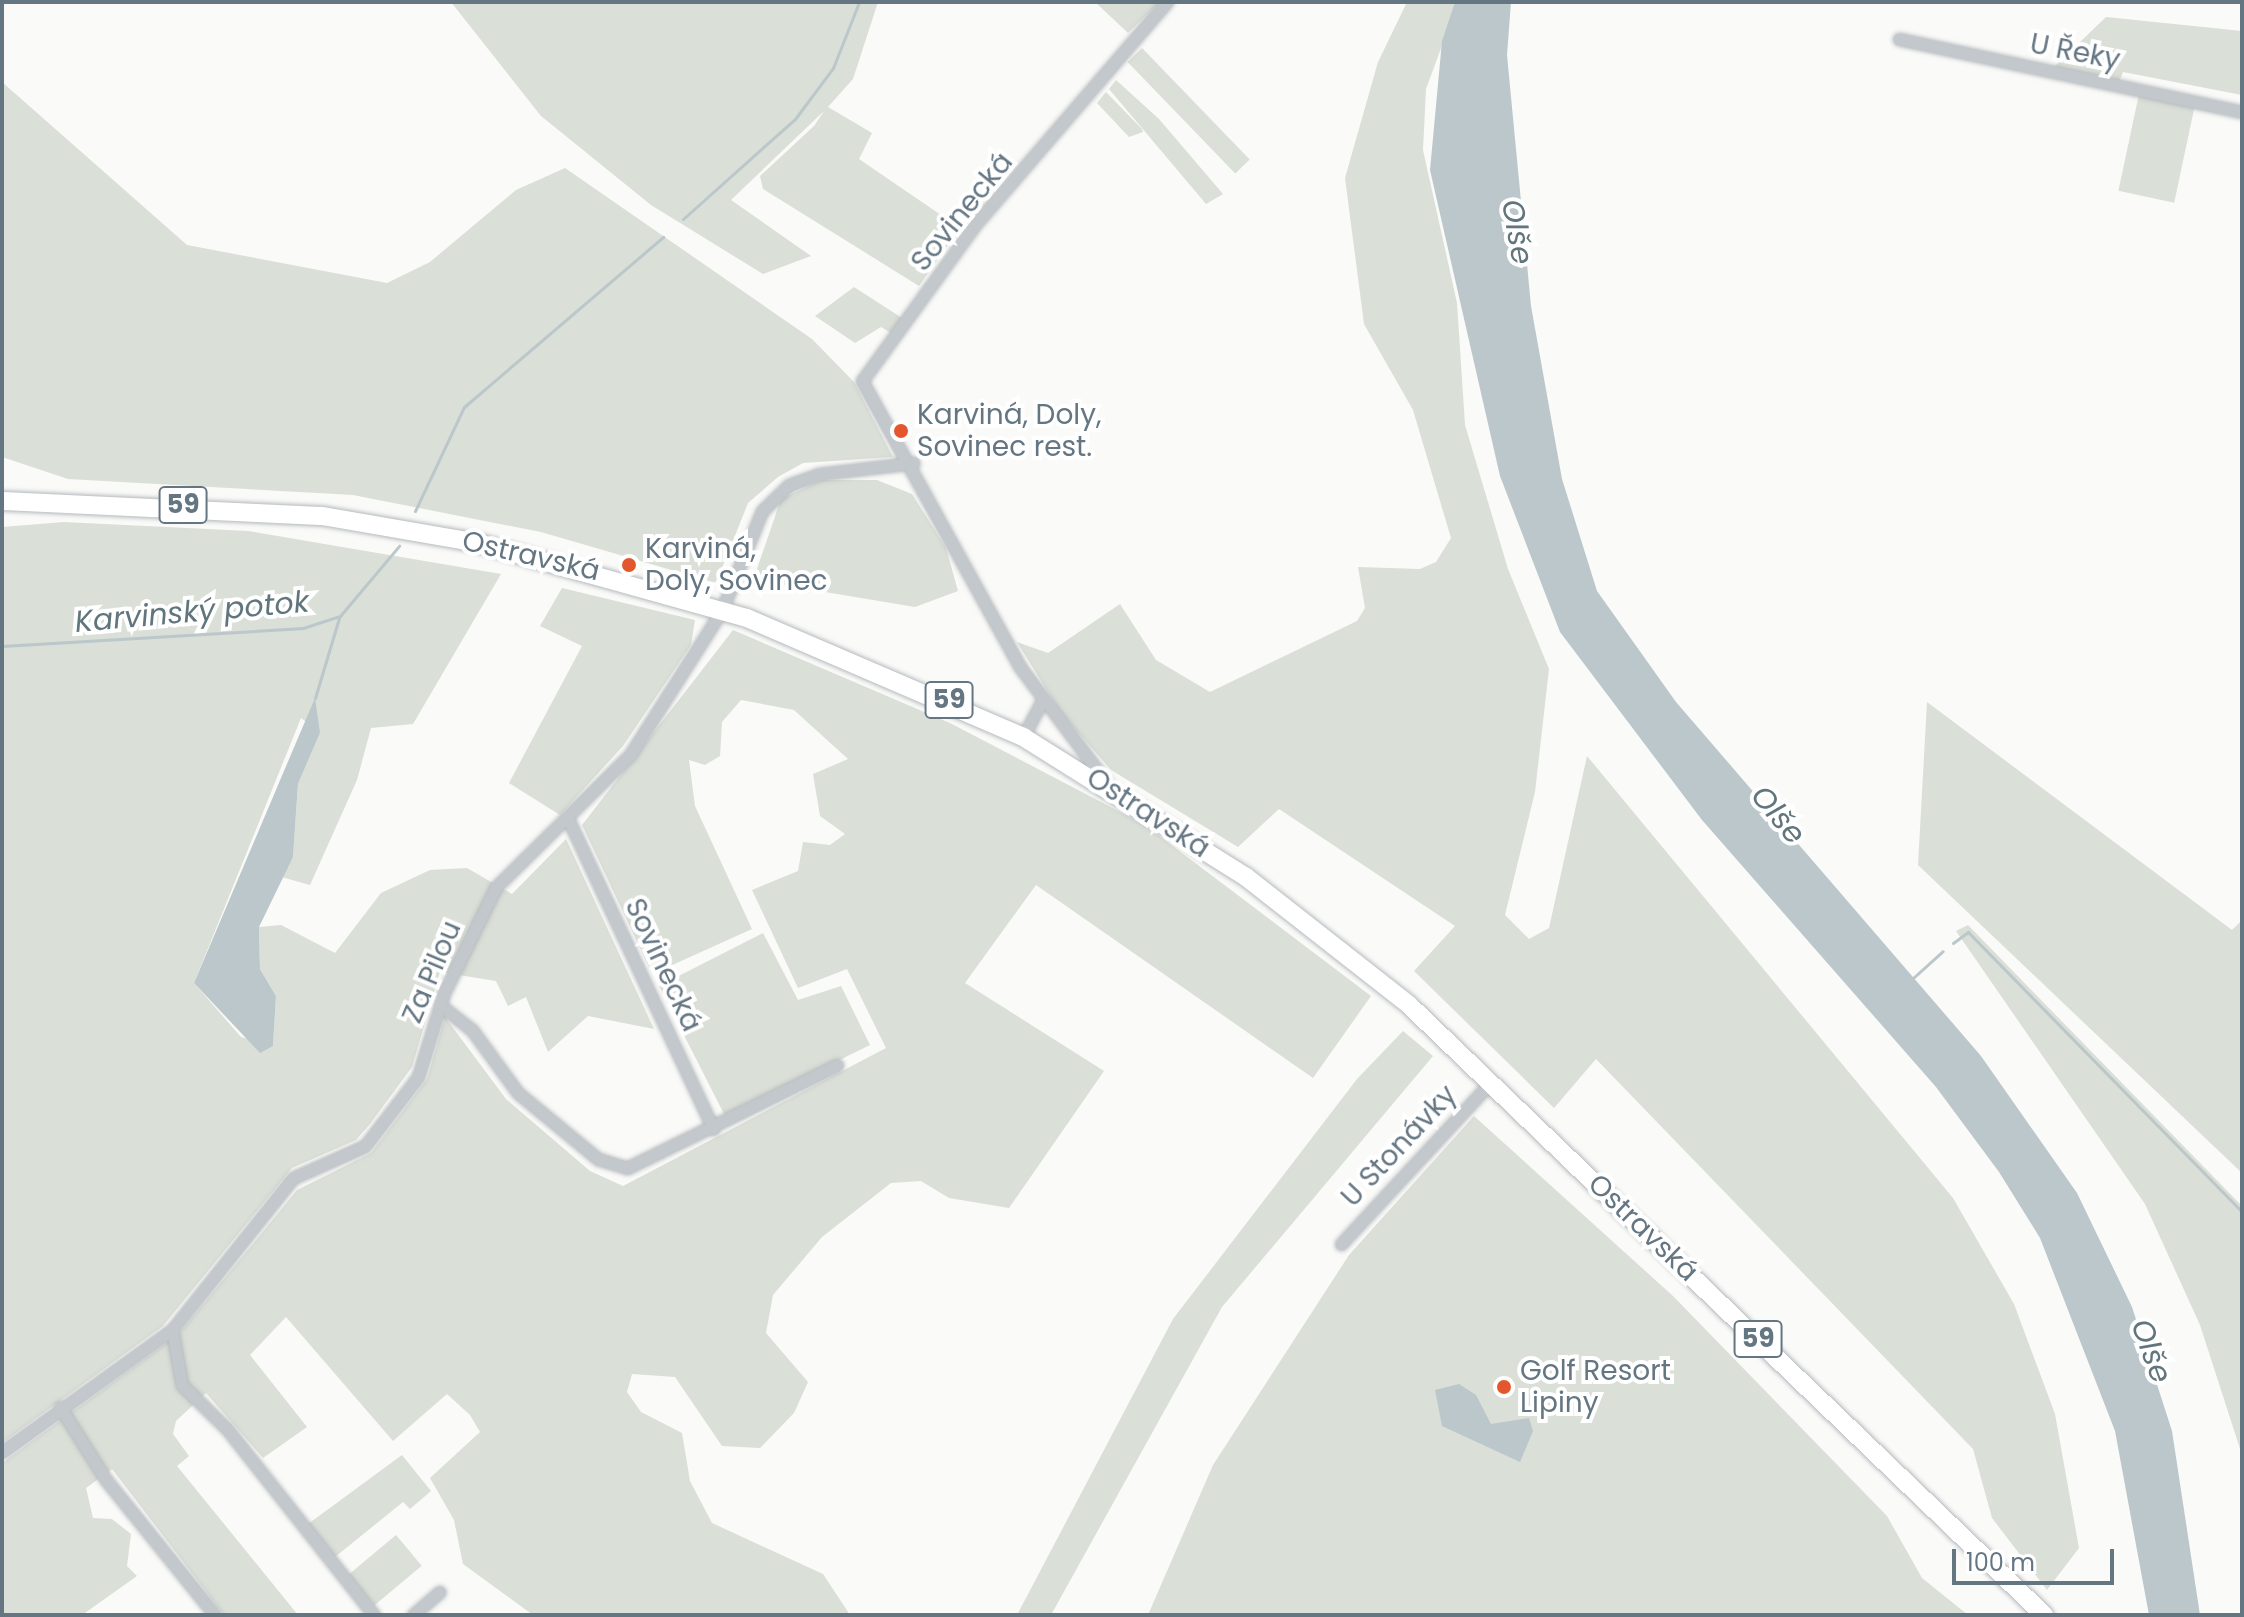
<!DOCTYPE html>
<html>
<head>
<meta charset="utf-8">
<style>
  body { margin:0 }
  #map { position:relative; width:2244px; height:1617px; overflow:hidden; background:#fafaf8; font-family:Poppins,sans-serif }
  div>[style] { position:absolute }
  .green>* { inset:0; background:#dadfd7; transform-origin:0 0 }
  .water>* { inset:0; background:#bbc7cb }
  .stream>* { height:3px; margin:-1.5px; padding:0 1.5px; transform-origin:1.5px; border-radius:1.5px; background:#bbc7cb }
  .roads { filter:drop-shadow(0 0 2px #b5babe) drop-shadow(0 0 2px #b5babe) }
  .minor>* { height:11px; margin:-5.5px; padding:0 5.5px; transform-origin:5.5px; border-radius:5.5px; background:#c3c8cc }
  .primary>* { height:18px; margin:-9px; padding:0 9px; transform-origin:9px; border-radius:9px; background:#fff }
  .dots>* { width:22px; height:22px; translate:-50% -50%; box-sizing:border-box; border:4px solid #fff; border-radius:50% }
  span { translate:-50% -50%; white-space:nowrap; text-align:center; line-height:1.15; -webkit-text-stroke:8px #fff; paint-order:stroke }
  .shield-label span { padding:2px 6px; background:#fff; border:2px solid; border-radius:6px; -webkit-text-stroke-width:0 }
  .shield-label { font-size:26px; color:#657683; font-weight:700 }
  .street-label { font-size:28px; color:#657683 }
  .poi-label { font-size:28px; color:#657683 }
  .left { translate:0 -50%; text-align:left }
  .water-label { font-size:30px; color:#60757c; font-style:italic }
  .frame { position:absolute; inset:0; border:4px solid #657683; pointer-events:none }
  .scale { position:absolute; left:1952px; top:1549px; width:162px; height:36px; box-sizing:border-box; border:4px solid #657683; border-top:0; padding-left:10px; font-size:24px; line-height:28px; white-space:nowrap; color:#657683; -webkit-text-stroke:6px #fff; paint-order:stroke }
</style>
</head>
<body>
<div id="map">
  <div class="green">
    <div style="clip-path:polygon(451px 2px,878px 2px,853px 79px,828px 107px,872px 133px,859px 159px,960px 228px,919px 286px,763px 189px,760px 176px,814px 126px,824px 111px,731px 200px,811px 256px,763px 274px,651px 205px,541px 116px)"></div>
    <div style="clip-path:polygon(1095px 2px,1160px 2px,1128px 33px)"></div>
    <div style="clip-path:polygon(1407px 2px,1458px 2px,1426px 89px,1423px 150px,1457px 303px,1465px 425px,1508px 569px,1549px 669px,1535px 792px,1505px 915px,1529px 939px,1549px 928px,1587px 756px,1953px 1198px,2014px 1304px,2055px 1414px,2079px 1548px,2047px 1590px,1992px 1518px,1973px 1449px,1596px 1059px,1554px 1108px,1414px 971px,1455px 926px,1279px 809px,1238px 847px,1111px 770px,1061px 713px,1017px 642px,1048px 653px,1120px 604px,1156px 660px,1210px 692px,1357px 621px,1365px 608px,1358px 567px,1420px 569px,1436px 562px,1451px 538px,1413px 410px,1364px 324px,1345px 178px,1378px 62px)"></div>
    <div style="clip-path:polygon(2106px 17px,2242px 31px,2242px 95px,2123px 72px,2119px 82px,2052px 69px)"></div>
    <div style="left:1142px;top:48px;width:155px;height:20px;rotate:46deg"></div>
    <div style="clip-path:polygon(1116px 80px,1159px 119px,1223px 194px,1206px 204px,1109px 89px)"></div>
    <div style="clip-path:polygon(2px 82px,187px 245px,387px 283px,430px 262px,516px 190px,565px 168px,812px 339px,854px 382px,893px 457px,803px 463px,778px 477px,748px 503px,716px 583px,541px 532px,353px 495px,68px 479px,2px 457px)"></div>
    <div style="clip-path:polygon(1106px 92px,1142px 129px,1143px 132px,1129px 137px,1097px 103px)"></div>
    <div style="left:2139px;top:94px;width:57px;height:99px;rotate:12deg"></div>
    <div style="clip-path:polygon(854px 287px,902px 318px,891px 333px,881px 327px,855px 343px,815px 316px)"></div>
    <div style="clip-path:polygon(822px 480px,877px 480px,912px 494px,946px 548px,958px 591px,915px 607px,765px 582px,757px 569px,781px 499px)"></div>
    <div style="clip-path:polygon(64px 522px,248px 531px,501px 574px,413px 724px,371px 728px,357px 780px,310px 885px,278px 876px,293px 857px,298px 784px,320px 733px,301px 718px,194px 983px,241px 1037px,273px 1046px,276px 996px,260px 969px,259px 927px,281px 925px,335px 953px,381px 893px,430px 870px,467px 868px,512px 894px,566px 839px,654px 1029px,588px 1016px,548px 1052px,526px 997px,508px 1006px,496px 981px,440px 972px,412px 1067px,370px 1124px,356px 1140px,292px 1168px,163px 1326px,2px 1443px,2px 527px)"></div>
    <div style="clip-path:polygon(562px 588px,695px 620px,691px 645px,623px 746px,560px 815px,509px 783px,582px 646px,540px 626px)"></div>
    <div style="clip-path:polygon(733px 630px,950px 723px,1145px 825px,1371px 996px,1313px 1078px,1036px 885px,965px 983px,1104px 1071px,1009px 1208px,949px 1198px,921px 1181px,891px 1183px,822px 1237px,773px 1295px,766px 1333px,808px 1382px,794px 1413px,760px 1448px,722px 1446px,675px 1377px,632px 1374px,627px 1392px,641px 1412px,682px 1433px,690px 1481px,712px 1523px,823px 1574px,850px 1615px,533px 1615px,463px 1564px,454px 1520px,430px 1478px,480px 1432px,470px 1415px,447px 1394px,393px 1441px,286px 1317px,250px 1355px,307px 1427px,263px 1458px,206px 1393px,176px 1421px,173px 1434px,189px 1456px,177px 1466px,298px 1615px,224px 1615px,112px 1469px,86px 1488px,93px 1518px,112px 1519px,131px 1534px,127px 1566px,137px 1576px,82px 1615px,2px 1615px,2px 1463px,178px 1335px,297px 1190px,371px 1153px,427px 1079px,445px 1017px,506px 1099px,590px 1171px,623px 1186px,886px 1048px,847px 969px,798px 988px,752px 890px,798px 871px,803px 842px,830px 845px,845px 834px,820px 816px,813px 774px,848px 759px,794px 710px,741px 700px,722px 722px,720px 756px,705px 765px,689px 760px,695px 806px,752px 929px,659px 971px,649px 967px,582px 825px)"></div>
    <div style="clip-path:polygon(1927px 702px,2232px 930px,2242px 920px,2242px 1173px,1918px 865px)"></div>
    <div style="clip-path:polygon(1968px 925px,2242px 1206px,2242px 1455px,2200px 1325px,2145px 1204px,1956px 931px)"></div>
    <div style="clip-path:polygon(763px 933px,798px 1000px,841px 986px,870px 1045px,725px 1116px,659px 986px)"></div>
    <div style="clip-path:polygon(1403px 1031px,1433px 1056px,1222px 1307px,1051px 1615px,1017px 1615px,1173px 1319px,1357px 1079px)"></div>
    <div style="clip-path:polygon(1474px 1116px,1673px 1296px,1887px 1516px,1922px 1578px,1968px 1615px,1148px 1615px,1213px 1465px,1349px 1255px)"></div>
    <div style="clip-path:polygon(402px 1455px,431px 1491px,410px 1509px,403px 1502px,335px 1557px,308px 1524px)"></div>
    <div style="left:396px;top:1535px;width:40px;height:62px;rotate:50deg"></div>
  </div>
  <div class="water">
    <div style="clip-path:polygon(1455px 2px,1511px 2px,1507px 55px,1531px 306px,1562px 479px,1597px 591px,1676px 702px,1981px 1056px,2077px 1193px,2132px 1307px,2172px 1431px,2200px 1615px,2149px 1615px,2115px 1431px,2040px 1238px,1999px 1172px,1936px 1087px,1702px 820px,1560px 632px,1500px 476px,1430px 170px,1442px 41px)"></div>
    <div style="clip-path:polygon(315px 698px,320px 733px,298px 784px,293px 857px,259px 927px,260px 969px,276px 996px,273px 1046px,260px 1053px,194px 983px)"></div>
    <div style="clip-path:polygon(1459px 1384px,1476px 1395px,1491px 1424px,1529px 1418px,1533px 1431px,1520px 1462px,1442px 1426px,1435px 1390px)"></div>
  </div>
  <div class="stream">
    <div style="left:683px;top:219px;width:150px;rotate:-41.8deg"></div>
    <div style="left:795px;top:119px;width:64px;rotate:-53.3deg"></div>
    <div style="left:833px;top:68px;width:71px;rotate:-68.5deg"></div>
    <div style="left:415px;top:511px;width:115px;rotate:-64.8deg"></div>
    <div style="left:464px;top:407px;width:262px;rotate:-40.5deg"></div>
    <div style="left:2px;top:646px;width:302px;rotate:-3.4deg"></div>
    <div style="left:303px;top:628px;width:39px;rotate:-18deg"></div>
    <div style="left:340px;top:616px;width:92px;rotate:-49.9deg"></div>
    <div style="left:315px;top:698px;width:84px;rotate:-73.3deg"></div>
    <div style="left:1953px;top:943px;width:19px;rotate:-36deg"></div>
    <div style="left:1968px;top:932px;width:392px;rotate:45.6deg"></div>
    <div style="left:1913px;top:978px;width:40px;rotate:-42deg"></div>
  </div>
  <div class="roads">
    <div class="minor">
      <div style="left:1899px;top:39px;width:351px;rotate:12deg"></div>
      <div style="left:1023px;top:737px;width:41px;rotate:-62.2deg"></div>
      <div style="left:1107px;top:783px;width:145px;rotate:-126.9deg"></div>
      <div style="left:1020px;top:667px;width:327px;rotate:-118.9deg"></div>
      <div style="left:862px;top:381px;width:191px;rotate:-54.1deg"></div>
      <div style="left:974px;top:226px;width:296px;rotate:-49.3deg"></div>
      <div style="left:569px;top:821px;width:340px;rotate:64.9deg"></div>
      <div style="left:440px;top:1005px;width:41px;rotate:38deg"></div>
      <div style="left:472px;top:1030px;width:78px;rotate:53.9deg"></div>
      <div style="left:518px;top:1093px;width:104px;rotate:39.5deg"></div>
      <div style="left:598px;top:1159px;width:30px;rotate:17deg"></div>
      <div style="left:627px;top:1168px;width:234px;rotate:-26.1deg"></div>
      <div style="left:1341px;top:1244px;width:222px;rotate:-47.2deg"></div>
      <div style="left:172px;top:1330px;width:56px;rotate:79.7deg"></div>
      <div style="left:182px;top:1385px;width:63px;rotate:44.4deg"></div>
      <div style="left:227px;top:1429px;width:237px;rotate:51.7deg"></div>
      <div style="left:60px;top:1407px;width:86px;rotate:57.8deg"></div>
      <div style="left:106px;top:1480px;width:174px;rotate:51.1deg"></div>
      <div style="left:2px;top:1452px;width:209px;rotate:-35.7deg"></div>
      <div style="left:172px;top:1330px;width:194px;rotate:-51.5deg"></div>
      <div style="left:293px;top:1178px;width:79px;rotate:-24deg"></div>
      <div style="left:365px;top:1146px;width:87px;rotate:-52.5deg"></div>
      <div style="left:418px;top:1077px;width:88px;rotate:-72.8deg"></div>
      <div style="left:444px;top:993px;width:118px;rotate:-63.9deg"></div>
      <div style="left:496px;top:887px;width:188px;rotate:-44.6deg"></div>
      <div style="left:630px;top:755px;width:172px;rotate:-57.6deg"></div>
      <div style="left:722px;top:610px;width:107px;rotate:-68deg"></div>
      <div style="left:762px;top:511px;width:37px;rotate:-44deg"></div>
      <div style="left:789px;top:485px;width:32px;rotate:-20deg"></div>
      <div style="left:819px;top:474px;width:95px;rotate:-6.7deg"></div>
      <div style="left:413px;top:1615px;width:35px;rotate:-41deg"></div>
    </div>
    <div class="primary">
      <div style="left:2px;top:501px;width:320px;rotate:2.7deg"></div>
      <div style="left:322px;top:516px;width:158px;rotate:9.8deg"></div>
      <div style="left:478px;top:543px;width:279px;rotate:15.6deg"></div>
      <div style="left:747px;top:618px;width:301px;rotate:23.3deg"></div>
      <div style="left:1023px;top:737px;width:263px;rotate:32.1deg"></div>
      <div style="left:1246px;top:877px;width:207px;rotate:38.1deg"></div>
      <div style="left:1409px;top:1005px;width:881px;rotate:43.85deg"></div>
    </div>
  </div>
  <div class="dots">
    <div style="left:901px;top:431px;background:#e4572e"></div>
    <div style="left:629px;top:565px;background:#e4572e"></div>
    <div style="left:1504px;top:1387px;background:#e4572e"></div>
  </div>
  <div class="shield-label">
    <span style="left:183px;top:505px">59</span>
    <span style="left:949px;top:700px">59</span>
    <span style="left:1758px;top:1339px">59</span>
  </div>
  <div class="street-label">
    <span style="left:2075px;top:52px;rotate:11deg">U Řeky</span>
    <span style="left:962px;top:212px;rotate:-51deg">Sovinecká</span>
    <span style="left:531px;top:556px;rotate:13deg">Ostravská</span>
    <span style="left:1148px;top:813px;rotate:33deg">Ostravská</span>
    <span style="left:663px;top:965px;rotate:65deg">Sovinecká</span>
    <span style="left:432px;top:972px;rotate:-67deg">Za Pilou</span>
    <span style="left:1399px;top:1146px;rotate:-47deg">U Stonávky</span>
    <span style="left:1643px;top:1228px;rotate:44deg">Ostravská</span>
  </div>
  <div class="poi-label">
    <span class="left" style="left:917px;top:431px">Karviná, Doly,<br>Sovinec rest.</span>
    <span class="left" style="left:645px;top:565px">Karviná,<br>Doly, Sovinec</span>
    <span class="left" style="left:1520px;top:1387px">Golf Resort<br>Lipiny</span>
  </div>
  <div class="water-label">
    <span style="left:1517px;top:232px;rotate:80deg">Olše</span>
    <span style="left:192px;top:612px;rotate:-5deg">Karvinský potok</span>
    <span style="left:1778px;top:815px;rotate:50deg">Olše</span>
    <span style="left:2151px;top:1351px;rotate:70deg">Olše</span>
  </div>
  <div class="frame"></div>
  <div class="scale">100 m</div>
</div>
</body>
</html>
